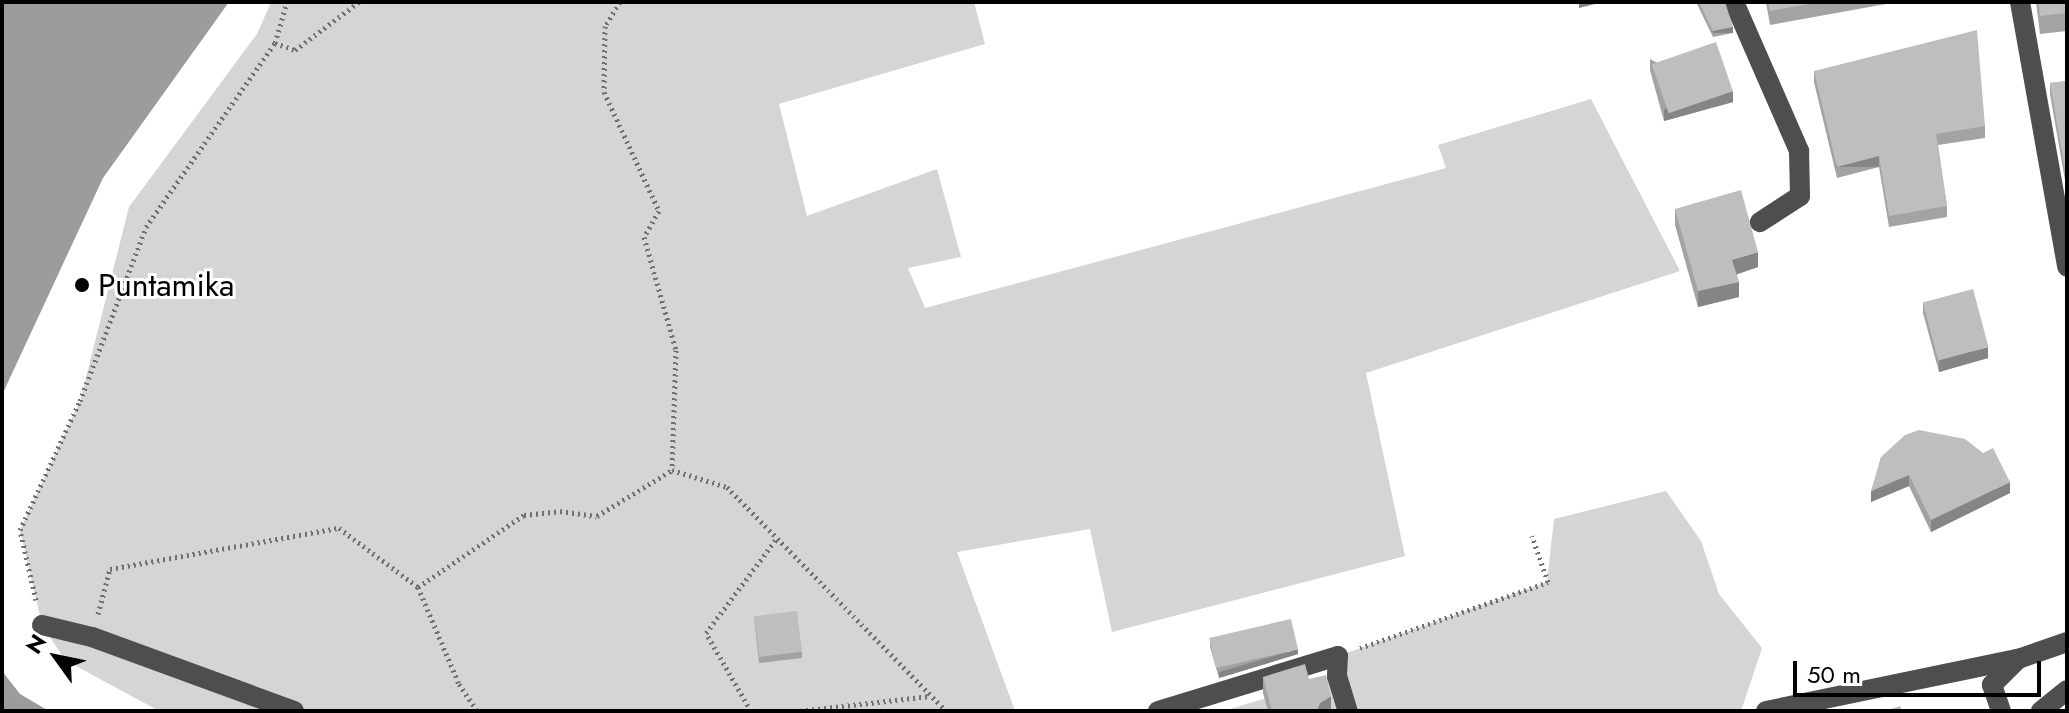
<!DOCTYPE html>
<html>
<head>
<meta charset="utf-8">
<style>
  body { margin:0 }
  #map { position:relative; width:2069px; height:713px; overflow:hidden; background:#fff; font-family:Jost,sans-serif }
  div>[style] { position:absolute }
  .green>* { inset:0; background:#d5d5d5 }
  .water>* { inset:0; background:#9c9c9c }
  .path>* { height:5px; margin-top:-2.5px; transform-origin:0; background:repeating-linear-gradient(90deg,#707070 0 2px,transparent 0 6px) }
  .minor>* { height:20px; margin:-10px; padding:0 10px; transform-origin:10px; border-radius:10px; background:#4e4e4e }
  .wall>* { inset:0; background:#a3a3a3 }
  .shaded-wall>* { inset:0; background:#858585; transform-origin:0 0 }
  .building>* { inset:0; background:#bebebe; transform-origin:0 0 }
  .dots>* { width:22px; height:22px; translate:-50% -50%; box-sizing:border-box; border:4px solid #fff; border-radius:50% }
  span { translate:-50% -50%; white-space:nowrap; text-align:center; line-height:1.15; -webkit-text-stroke:6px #fff; paint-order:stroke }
  .poi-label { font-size:32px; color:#000 }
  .left { translate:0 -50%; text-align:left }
  .frame { position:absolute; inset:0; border:4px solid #000; pointer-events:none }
  .north { position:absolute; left:16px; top:617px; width:80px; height:80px; -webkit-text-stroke:6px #fff; paint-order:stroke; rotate:303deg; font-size:22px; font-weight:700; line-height:32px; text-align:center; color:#000 }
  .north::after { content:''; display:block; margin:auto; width:28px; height:36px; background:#000; clip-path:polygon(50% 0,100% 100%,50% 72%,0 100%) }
  .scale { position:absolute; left:1793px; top:661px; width:248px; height:36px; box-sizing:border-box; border:4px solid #000; border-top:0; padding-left:10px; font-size:24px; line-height:28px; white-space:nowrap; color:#000; -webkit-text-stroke:6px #fff; paint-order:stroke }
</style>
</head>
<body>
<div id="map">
  <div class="green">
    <div style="clip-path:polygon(271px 2px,974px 2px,985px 44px,779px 104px,807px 216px,937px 169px,961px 257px,908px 268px,925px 308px,1446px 168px,1438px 145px,1591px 99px,1680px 271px,1366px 373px,1405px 556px,1112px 632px,1090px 529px,957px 552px,1015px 711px,159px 711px,65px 660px,42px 625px,20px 530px,80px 401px,129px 207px,257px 34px)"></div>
    <div style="clip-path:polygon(1666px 491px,1701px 541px,1719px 594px,1762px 648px,1741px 711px,1224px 711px,1337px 676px,1338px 656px,1547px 582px,1554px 519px)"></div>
  </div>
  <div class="water">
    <div style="clip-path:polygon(2px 2px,229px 2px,103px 178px,2px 395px)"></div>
    <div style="clip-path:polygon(2px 671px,20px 694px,49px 711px,2px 711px)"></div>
  </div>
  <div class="path">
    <div style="left:620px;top:2px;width:28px;rotate:122deg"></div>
    <div style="left:605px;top:26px;width:66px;rotate:90.9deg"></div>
    <div style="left:604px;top:92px;width:131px;rotate:65.2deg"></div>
    <div style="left:659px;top:211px;width:30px;rotate:120deg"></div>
    <div style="left:644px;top:237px;width:117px;rotate:74.2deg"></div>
    <div style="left:676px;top:350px;width:120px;rotate:91.9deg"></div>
    <div style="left:275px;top:43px;width:21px;rotate:19deg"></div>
    <div style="left:295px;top:50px;width:80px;rotate:-36.9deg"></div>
    <div style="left:418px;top:587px;width:128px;rotate:-34.2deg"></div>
    <div style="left:524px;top:515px;width:36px;rotate:-6deg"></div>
    <div style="left:560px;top:511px;width:37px;rotate:8deg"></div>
    <div style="left:597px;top:516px;width:88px;rotate:-31.5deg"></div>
    <div style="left:672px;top:470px;width:58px;rotate:17.2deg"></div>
    <div style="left:727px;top:487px;width:313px;rotate:45.6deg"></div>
    <div style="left:36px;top:600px;width:72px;rotate:-102.9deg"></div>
    <div style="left:20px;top:530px;width:142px;rotate:-65.1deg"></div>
    <div style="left:80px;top:401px;width:186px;rotate:-69.2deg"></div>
    <div style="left:146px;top:227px;width:225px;rotate:-55deg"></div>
    <div style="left:275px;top:43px;width:43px;rotate:-73.7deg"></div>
    <div style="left:98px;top:614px;width:47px;rotate:-75.1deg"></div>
    <div style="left:110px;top:569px;width:233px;rotate:-10.2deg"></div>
    <div style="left:339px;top:528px;width:99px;rotate:36.8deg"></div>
    <div style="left:418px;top:587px;width:105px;rotate:67.1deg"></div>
    <div style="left:459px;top:684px;width:32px;rotate:56deg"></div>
    <div style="left:1360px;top:648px;width:199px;rotate:-19.3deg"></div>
    <div style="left:1548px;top:582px;width:49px;rotate:-109.2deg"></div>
    <div style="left:751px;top:711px;width:90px;rotate:-120deg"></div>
    <div style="left:706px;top:633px;width:119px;rotate:-53.2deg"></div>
    <div style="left:800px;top:711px;width:131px;rotate:-6.6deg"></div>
  </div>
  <div class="minor">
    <div style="left:1734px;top:2px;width:163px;rotate:66.4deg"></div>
    <div style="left:1799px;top:151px;width:45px;rotate:88.7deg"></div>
    <div style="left:1800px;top:196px;width:48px;rotate:147deg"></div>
    <div style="left:2020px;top:2px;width:269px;rotate:79.9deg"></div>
    <div style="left:42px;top:625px;width:51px;rotate:13.5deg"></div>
    <div style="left:92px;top:637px;width:215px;rotate:20.1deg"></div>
    <div style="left:1158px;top:711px;width:188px;rotate:-17deg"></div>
    <div style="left:1338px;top:656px;width:20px;rotate:93deg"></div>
    <div style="left:1337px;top:676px;width:37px;rotate:73deg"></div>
    <div style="left:1766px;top:711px;width:257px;rotate:-11.7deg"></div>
    <div style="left:2001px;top:711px;width:28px;rotate:-109deg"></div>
    <div style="left:1992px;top:685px;width:37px;rotate:-45deg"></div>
    <div style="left:2018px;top:659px;width:52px;rotate:-19.1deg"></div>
    <div style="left:2041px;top:711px;width:33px;rotate:-39deg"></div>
  </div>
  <div class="wall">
    <div style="clip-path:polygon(1696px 2px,1725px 2px,1733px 33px,1713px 37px)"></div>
    <div style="clip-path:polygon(1766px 2px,1897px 2px,1770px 25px)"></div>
    <div style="clip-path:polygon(2036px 2px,2067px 2px,2067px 31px,2040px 34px)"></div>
    <div style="clip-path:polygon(1650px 59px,1733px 102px,1664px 121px,1650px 70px)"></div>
    <div style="clip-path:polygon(1814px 71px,1985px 126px,1985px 138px,1938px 145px,1947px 206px,1947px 217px,1889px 227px,1879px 167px,1837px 178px,1814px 82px)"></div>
    <div style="clip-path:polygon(2067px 81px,2067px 186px,2066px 186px,2050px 94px,2050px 83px)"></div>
    <div style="clip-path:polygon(1675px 209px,1758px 267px,1737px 274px,1739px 297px,1698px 307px,1675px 225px)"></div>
    <div style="clip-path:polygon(1923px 302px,1988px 358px,1939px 372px,1923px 313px)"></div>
    <div style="clip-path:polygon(1881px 457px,2010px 493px,1931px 532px,1909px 486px,1871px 502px)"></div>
    <div style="clip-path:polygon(754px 616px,802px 652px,802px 658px,759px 663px)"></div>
    <div style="clip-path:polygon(1210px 641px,1298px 654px,1219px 678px,1210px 647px)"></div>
    <div style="clip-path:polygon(1263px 677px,1309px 679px,1331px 711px,1268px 711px,1263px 693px)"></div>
  </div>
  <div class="shaded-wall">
    <div style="clip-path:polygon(1579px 2px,1603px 2px,1579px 8px)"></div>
    <div style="left:1733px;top:27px;width:6px;height:20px;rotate:90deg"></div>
    <div style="clip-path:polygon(1733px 91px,1733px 102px,1664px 121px,1664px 109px)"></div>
    <div style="left:1879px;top:156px;width:11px;height:43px;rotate:90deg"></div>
    <div style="clip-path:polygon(1758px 252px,1758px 267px,1732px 276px,1732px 260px)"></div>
    <div style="clip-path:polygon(1739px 282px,1739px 297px,1698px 307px,1698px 291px)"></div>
    <div style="clip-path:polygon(1988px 347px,1988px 358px,1939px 372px,1939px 360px)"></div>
    <div style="clip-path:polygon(1909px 475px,1909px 486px,1871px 502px,1871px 491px)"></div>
    <div style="clip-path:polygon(2010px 482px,2010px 493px,1931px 532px,1931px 520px)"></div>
    <div style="clip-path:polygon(1298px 649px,1298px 654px,1219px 678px,1219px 672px)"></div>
    <div style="clip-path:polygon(1331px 696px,1331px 711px,1317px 711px,1320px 703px)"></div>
  </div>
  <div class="building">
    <div style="clip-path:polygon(1699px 2px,1725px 2px,1733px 27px,1713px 31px)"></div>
    <div style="clip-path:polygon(1768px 2px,1820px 2px,1770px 11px)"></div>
    <div style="clip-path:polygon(2038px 2px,2067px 2px,2067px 13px,2040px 16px)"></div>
    <div style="clip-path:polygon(1977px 30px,1985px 126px,1936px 134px,1947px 206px,1889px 216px,1879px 156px,1837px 167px,1814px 71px)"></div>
    <div style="left:1716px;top:42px;width:52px;height:68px;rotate:71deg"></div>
    <div style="clip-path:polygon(2067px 81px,2067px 175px,2066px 175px,2050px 83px)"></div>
    <div style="clip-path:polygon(1741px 190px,1758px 252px,1732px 260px,1739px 282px,1698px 291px,1675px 209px)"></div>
    <div style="left:1973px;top:289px;width:60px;height:52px;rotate:75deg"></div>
    <div style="clip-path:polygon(1919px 430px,1965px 439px,1983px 453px,1993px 448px,2010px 482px,1931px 520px,1909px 475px,1871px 491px,1881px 457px,1905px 435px)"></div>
    <div style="left:797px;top:611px;width:41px;height:43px;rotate:83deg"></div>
    <div style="left:1291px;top:619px;width:31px;height:84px;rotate:77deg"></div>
    <div style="clip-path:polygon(1305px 664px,1309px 679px,1326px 675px,1331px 696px,1320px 703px,1317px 711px,1272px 711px,1263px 677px)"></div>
    <div style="clip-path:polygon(1900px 706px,1902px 711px,1885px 711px)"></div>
  </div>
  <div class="dots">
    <div style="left:82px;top:285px;background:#000"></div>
  </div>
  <div class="poi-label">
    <span class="left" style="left:98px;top:285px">Puntamika</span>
  </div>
  <div class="frame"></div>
  <div class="north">N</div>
  <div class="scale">50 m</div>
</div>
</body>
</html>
